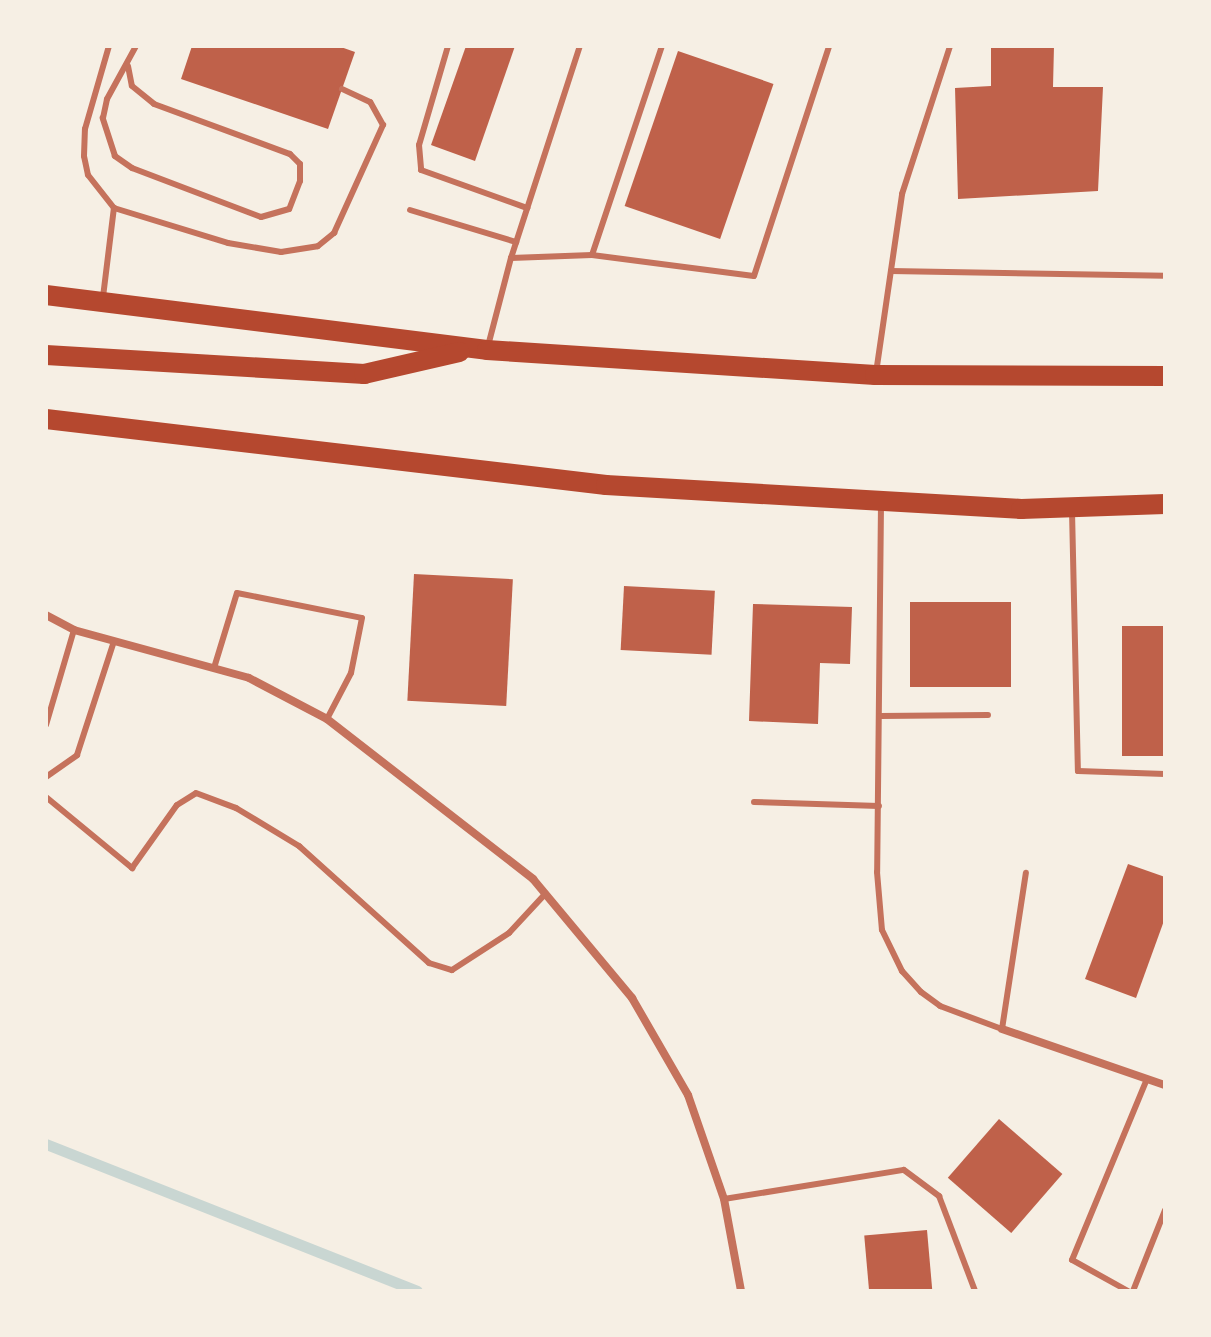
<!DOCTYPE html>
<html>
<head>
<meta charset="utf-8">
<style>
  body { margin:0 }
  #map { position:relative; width:1211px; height:1337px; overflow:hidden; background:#f6efe4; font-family:"Roboto Serif",serif }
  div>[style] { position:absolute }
  .stream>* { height:11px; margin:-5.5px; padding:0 5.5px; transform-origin:5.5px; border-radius:5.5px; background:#c9d6d2 }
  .building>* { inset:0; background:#bf614a; transform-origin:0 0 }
  .service>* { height:6px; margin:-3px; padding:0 3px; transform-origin:3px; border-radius:3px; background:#c5725c }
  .minor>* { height:8px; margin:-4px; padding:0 4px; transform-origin:4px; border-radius:4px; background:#c5725c }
  .primary>* { height:20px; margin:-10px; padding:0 10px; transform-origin:10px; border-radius:10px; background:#b5482f }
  span { translate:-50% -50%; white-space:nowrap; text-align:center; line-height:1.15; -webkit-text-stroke:8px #f6efe4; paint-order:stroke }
  .frame { position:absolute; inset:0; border:48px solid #f6efe4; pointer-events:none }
</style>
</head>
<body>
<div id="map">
  <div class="stream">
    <div style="left:46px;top:1144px;width:399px;rotate:21.6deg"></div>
  </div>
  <div class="building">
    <div style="clip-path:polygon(192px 46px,338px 46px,355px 52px,328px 129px,181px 79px)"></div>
    <div style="clip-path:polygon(466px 46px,515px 46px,475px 161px,431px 145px)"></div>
    <div style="clip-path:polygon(991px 46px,1054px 46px,1053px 87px,1103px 87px,1098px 191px,958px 199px,955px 88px,991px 86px)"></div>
    <div style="left:678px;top:51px;width:101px;height:164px;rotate:19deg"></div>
    <div style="left:414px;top:574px;width:99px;height:127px;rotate:3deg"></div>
    <div style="left:624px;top:586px;width:91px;height:64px;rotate:3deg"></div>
    <div style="left:910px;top:602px;width:101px;height:85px"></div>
    <div style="clip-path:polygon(753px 604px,852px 607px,850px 664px,820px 663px,818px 724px,749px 721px)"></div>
    <div style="left:1165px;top:626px;width:130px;height:43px;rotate:90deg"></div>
    <div style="clip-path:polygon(1128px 864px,1165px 877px,1165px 918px,1136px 998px,1085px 979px)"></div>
    <div style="left:999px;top:1119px;width:84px;height:78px;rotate:41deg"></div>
    <div style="left:927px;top:1230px;width:61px;height:63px;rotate:85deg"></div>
  </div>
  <div class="service">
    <div style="left:448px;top:46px;width:103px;rotate:106.3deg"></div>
    <div style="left:419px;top:145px;width:25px;rotate:85deg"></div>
    <div style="left:421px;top:170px;width:113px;rotate:19.7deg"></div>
    <div style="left:128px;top:66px;width:20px;rotate:79deg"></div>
    <div style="left:132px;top:86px;width:28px;rotate:39deg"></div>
    <div style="left:154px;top:104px;width:145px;rotate:20.2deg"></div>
    <div style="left:290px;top:154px;width:14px;rotate:45deg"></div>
    <div style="left:300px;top:164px;width:17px;rotate:90deg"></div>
    <div style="left:300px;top:181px;width:30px;rotate:111deg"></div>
    <div style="left:289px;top:209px;width:29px;rotate:164deg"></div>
    <div style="left:261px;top:217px;width:138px;rotate:-159.2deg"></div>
    <div style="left:132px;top:168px;width:21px;rotate:-145deg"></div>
    <div style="left:115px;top:156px;width:40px;rotate:-108deg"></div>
    <div style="left:103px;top:118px;width:19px;rotate:-78deg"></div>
    <div style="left:107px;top:99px;width:60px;rotate:-61.3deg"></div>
    <div style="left:114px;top:208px;width:119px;rotate:17.1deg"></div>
    <div style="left:228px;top:243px;width:54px;rotate:9.6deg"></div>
    <div style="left:281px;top:252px;width:37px;rotate:-9deg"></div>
    <div style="left:318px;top:246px;width:21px;rotate:-39deg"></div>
    <div style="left:334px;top:233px;width:119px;rotate:-65.6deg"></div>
    <div style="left:383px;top:125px;width:26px;rotate:-119deg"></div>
    <div style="left:370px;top:102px;width:31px;rotate:-155deg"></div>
    <div style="left:410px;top:210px;width:111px;rotate:16.8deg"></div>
    <div style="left:592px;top:255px;width:220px;rotate:-71.5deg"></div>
    <div style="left:511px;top:258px;width:81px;rotate:-2.1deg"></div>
    <div style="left:592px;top:255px;width:163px;rotate:7.4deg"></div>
    <div style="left:754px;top:276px;width:242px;rotate:-71.9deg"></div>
    <div style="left:891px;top:271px;width:274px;rotate:1deg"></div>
    <div style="left:103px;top:297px;width:90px;rotate:-83deg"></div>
    <div style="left:114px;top:208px;width:42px;rotate:-128.2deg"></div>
    <div style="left:88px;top:175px;width:19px;rotate:-102deg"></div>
    <div style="left:84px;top:156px;width:27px;rotate:-88deg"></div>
    <div style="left:85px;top:129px;width:86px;rotate:-73.9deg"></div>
    <div style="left:488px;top:346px;width:91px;rotate:-75.4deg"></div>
    <div style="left:511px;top:258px;width:223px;rotate:-72deg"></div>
    <div style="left:876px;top:373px;width:181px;rotate:-81.7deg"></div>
    <div style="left:902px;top:194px;width:156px;rotate:-72deg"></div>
    <div style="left:881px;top:504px;width:368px;rotate:90.6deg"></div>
    <div style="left:877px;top:872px;width:58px;rotate:85.1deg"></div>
    <div style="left:882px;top:930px;width:46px;rotate:64deg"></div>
    <div style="left:902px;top:971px;width:28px;rotate:48deg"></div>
    <div style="left:921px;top:992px;width:24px;rotate:36deg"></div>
    <div style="left:940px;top:1006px;width:66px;rotate:20.4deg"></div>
    <div style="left:1002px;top:1029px;width:158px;rotate:-81.3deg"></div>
    <div style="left:1072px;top:511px;width:260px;rotate:88.7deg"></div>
    <div style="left:1078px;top:771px;width:87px;rotate:2deg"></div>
    <div style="left:214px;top:668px;width:78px;rotate:-73deg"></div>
    <div style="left:237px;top:593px;width:127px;rotate:11.3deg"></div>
    <div style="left:362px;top:618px;width:56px;rotate:101.3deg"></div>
    <div style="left:351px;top:673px;width:52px;rotate:117.6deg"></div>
    <div style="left:880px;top:716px;width:108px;rotate:-0.5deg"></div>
    <div style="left:46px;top:725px;width:99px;rotate:-73.6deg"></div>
    <div style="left:46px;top:777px;width:38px;rotate:-35deg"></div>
    <div style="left:77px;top:755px;width:120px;rotate:-72deg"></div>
    <div style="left:46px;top:797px;width:112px;rotate:39.5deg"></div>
    <div style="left:132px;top:868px;width:77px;rotate:-54.5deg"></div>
    <div style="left:177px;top:805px;width:22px;rotate:-32deg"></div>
    <div style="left:196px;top:793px;width:43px;rotate:20.6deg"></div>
    <div style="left:236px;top:808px;width:74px;rotate:31.1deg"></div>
    <div style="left:299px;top:846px;width:175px;rotate:42deg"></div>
    <div style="left:429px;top:963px;width:24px;rotate:17deg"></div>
    <div style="left:452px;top:970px;width:68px;rotate:-33deg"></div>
    <div style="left:509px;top:933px;width:54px;rotate:-47.2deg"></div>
    <div style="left:754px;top:802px;width:125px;rotate:1.8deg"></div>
    <div style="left:724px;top:1199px;width:182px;rotate:-9.2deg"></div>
    <div style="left:904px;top:1170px;width:44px;rotate:36.6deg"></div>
    <div style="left:939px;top:1196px;width:102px;rotate:69.2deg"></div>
    <div style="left:1128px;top:1291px;width:64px;rotate:-151deg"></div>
    <div style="left:1072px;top:1260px;width:196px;rotate:-67.5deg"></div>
    <div style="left:1133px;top:1291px;width:87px;rotate:-68.4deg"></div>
  </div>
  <div class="minor">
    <div style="left:46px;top:615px;width:32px;rotate:28deg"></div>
    <div style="left:74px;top:630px;width:181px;rotate:15.3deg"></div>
    <div style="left:249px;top:678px;width:88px;rotate:27.7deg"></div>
    <div style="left:327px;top:719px;width:261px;rotate:37.8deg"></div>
    <div style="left:533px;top:879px;width:155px;rotate:50.2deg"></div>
    <div style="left:632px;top:998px;width:112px;rotate:60deg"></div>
    <div style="left:688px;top:1095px;width:110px;rotate:70.9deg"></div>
    <div style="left:724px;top:1199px;width:94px;rotate:79.5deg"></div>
    <div style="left:1002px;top:1029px;width:172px;rotate:19deg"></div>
  </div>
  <div class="primary">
    <div style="left:46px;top:295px;width:444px;rotate:7.1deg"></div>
    <div style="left:487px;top:350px;width:389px;rotate:3.7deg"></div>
    <div style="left:875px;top:375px;width:290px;rotate:0.2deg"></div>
    <div style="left:46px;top:355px;width:319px;rotate:3.4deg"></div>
    <div style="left:364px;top:374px;width:98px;rotate:-13deg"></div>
    <div style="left:46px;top:419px;width:564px;rotate:6.72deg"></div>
    <div style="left:606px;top:485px;width:416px;rotate:3.3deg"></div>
    <div style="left:1021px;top:509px;width:144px;rotate:-2deg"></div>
  </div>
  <div class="frame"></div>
</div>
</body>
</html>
